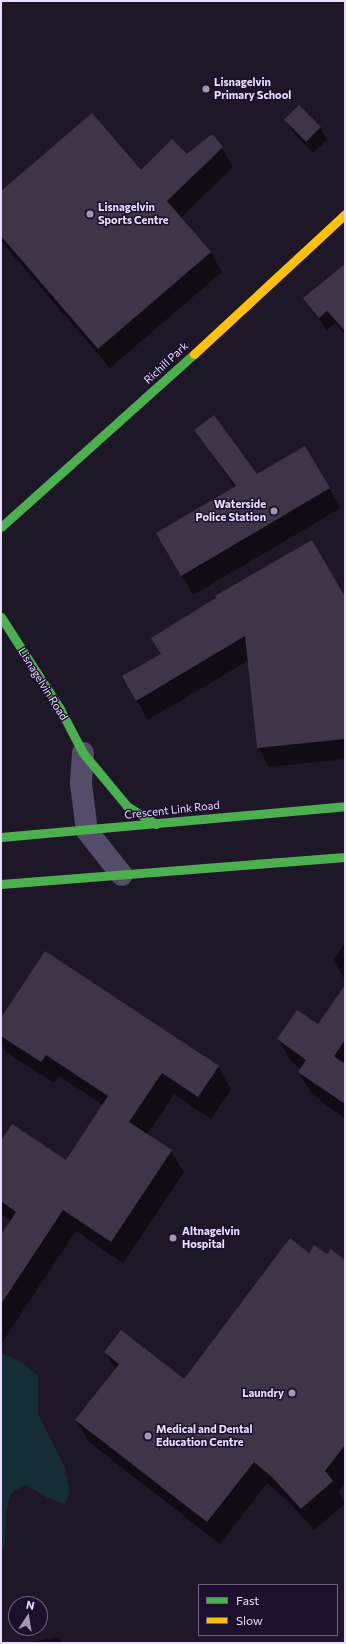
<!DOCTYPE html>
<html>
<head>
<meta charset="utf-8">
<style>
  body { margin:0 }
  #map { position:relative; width:346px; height:1644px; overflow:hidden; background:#1e1727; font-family:Commissioner,sans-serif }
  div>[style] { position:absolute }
  .green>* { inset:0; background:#142d37 }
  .shadow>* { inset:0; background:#0007 }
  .building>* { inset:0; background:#3e3648; transform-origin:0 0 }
  .street>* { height:22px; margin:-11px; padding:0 11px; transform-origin:11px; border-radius:11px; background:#544c68 }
  .fast>* { height:9px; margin:-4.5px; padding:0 4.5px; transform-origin:4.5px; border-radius:4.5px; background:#4caf50 }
  .slow>* { height:9px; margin:-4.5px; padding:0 4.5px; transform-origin:4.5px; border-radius:4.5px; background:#ffc107 }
  .dots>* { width:11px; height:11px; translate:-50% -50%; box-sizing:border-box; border:2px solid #1d102e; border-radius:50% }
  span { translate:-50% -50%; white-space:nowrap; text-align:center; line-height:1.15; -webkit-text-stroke:3px #1d102e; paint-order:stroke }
  .poi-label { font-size:11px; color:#eaddff; font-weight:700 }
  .left { translate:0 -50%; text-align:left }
  .right { translate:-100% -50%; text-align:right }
  .street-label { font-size:11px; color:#eaddff }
  .frame { position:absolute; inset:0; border:2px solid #eaddff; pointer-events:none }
  .legend { position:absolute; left:198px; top:1584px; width:140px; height:52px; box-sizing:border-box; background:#1d102e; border:1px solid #6f6282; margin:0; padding:5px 7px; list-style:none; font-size:12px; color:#eaddff }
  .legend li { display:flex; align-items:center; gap:8px; height:20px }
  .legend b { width:20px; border:1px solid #6f6282 }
  .north { position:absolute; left:8px; top:1596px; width:40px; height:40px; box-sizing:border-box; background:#1d102e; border:1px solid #6f6282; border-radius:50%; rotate:12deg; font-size:11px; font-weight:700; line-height:16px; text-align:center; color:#eaddff }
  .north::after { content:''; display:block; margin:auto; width:14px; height:18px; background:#a398b3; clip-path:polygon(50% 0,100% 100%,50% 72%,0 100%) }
</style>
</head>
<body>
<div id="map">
  <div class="green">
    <div style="clip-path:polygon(1px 1353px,23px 1363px,38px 1376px,38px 1414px,64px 1466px,70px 1492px,65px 1504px,48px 1498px,26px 1485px,10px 1494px,6px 1516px,5px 1547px,1px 1549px)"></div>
  </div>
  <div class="shadow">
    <div style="clip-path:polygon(285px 119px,320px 127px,327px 140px,313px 153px,293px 132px)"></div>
    <div style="clip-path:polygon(222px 148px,233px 167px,181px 218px,211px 253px,222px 272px,110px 368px,1px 241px,1px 192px,141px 171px)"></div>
    <div style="clip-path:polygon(345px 276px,345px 334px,335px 323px,327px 330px,304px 298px)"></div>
    <div style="clip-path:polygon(196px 430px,257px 475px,305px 447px,341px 508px,193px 595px,157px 533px,235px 488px)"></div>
    <div style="clip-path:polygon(345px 599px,345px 759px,269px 767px,258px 747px,249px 660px,148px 720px,123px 676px)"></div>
    <div style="clip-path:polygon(345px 943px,345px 980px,333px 960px)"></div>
    <div style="clip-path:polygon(345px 987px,345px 1119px,312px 1094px,299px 1072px,301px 1069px,291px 1061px,278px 1039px,318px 1026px)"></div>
    <div style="clip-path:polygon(1px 1020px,218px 1067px,231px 1089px,211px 1119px,174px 1094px,147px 1135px,171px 1151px,184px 1172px,123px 1263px,76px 1231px,1px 1344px,1px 1237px,11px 1221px,1px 1214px,1px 1142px,66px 1161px,103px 1105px,59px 1076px,54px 1083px,6px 1052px,1px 1043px)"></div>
    <div style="clip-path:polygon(309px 1254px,345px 1261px,345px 1484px,339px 1492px,345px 1504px,314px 1530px,287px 1500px,267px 1483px,220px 1544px,89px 1442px,76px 1420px,116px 1370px,105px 1352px,184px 1380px)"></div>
    <div style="clip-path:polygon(59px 1637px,63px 1643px,32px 1643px,31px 1642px)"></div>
  </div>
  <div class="building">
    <div style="left:299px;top:105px;width:31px;height:21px;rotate:45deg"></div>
    <div style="clip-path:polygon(92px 113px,141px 170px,172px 139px,187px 154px,212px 134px,223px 147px,167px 201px,211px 252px,98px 349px,1px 236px,1px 191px)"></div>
    <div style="clip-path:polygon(345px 264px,345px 331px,327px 311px,319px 318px,303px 298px)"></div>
    <div style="clip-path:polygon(214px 415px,257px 474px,305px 446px,330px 488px,181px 576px,156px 533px,236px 486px,194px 430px)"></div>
    <div style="clip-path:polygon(312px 540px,345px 597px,345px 739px,257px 748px,245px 636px,136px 701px,122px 676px,161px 654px,151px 638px,216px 598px,215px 596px)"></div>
    <div style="clip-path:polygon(45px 951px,219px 1066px,198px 1097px,162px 1073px,129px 1122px,172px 1150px,111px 1242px,63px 1210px,1px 1304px,1px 1235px,16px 1212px,1px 1201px,1px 1141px,12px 1124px,66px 1160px,108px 1096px,46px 1055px,41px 1062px,1px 1036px,1px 1018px)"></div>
    <div style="clip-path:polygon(345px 985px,345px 1040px,334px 1056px,345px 1064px,345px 1104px,298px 1072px,306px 1060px,277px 1039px,297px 1010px,318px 1024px)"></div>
    <div style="clip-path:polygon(290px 1238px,309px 1253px,314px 1245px,327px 1254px,331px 1249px,345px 1260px,345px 1445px,325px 1471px,333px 1481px,301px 1509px,273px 1478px,254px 1462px,207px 1522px,75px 1420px,119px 1364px,104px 1352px,121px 1330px,184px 1379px)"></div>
  </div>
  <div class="street">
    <div style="left:83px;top:753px;width:31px;rotate:94deg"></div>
    <div style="left:81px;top:784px;width:47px;rotate:82.7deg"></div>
    <div style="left:87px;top:831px;width:56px;rotate:51.5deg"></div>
  </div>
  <div class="fast">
    <div style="left:1px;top:527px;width:259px;rotate:-41.9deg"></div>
    <div style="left:1px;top:617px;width:109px;rotate:57.3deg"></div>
    <div style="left:60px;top:709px;width:50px;rotate:62.4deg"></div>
    <div style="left:83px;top:753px;width:69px;rotate:50.3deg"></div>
    <div style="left:127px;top:806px;width:34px;rotate:32deg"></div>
    <div style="left:1px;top:837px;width:345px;rotate:-5.1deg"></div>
    <div style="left:1px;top:884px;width:345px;rotate:-4.5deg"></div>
  </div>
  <div class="slow">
    <div style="left:194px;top:354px;width:206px;rotate:-42.8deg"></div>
  </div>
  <div class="dots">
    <div style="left:206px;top:89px;background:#a398b3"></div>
    <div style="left:90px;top:214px;background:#a398b3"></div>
    <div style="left:274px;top:511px;background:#a398b3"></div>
    <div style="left:173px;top:1238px;background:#a398b3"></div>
    <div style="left:292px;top:1393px;background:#a398b3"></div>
    <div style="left:148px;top:1436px;background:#a398b3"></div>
  </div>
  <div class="poi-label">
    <span class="left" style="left:214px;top:89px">Lisnagelvin<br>Primary School</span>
    <span class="left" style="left:98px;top:214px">Lisnagelvin<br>Sports Centre</span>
    <span class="right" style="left:266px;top:511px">Waterside<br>Police Station</span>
    <span class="left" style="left:182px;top:1238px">Altnagelvin<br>Hospital</span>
    <span class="right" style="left:284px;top:1393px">Laundry</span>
    <span class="left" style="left:156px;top:1436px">Medical and Dental<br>Education Centre</span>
  </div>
  <div class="street-label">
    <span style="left:166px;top:363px;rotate:-43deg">Richill Park</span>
    <span style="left:43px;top:684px;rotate:58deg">Lisnagelvin Road</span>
    <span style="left:172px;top:810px;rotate:-6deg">Crescent Link Road</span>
  </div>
  <div class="frame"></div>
  <ul class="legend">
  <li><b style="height:5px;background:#4caf50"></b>Fast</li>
  <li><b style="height:5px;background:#ffc107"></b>Slow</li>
  </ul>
  <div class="north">N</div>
</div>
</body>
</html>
